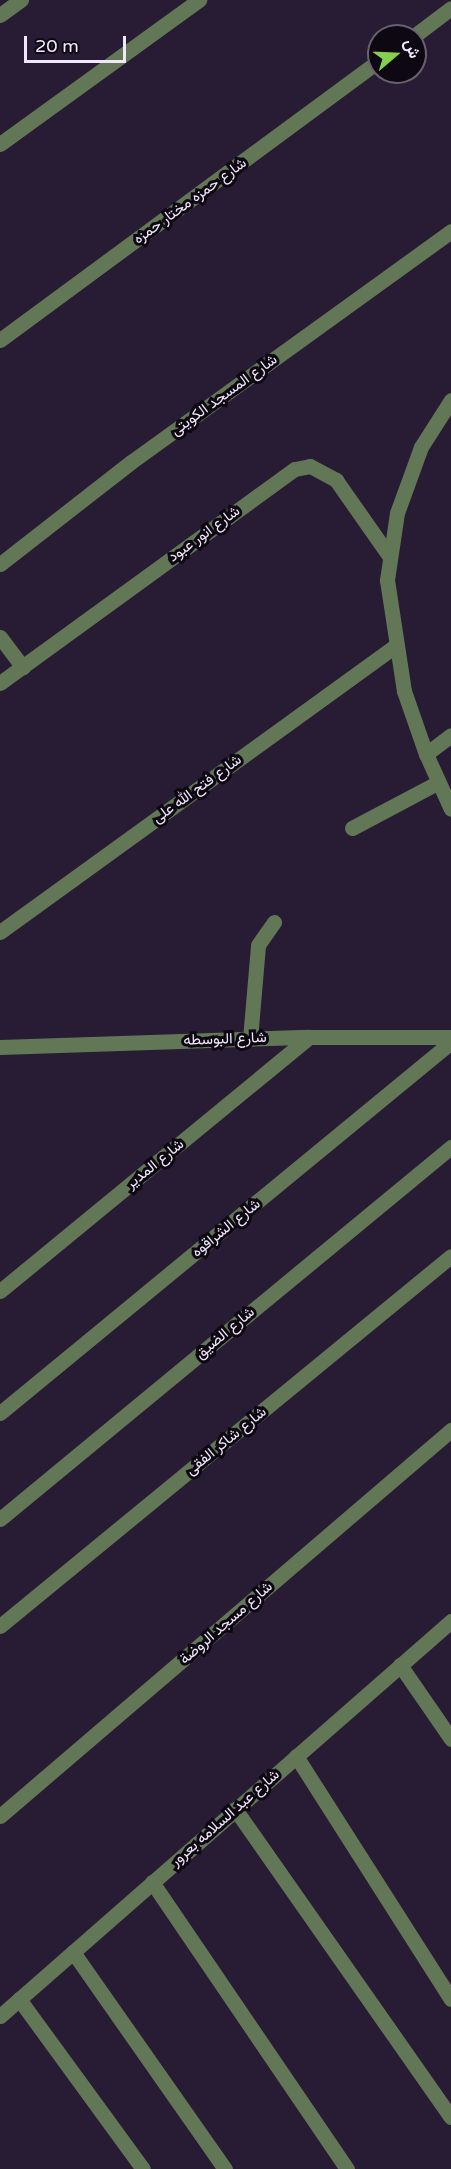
<!DOCTYPE html>
<html>
<head>
<meta charset="utf-8">
<style>
  body { margin:0 }
  #map { position:relative; width:451px; height:2169px; overflow:hidden; background:#281b34; font-family:"Varela Round",Vazirmatn,sans-serif }
  div>[style] { position:absolute }
  .minor>* { height:15px; margin:-7.5px; padding:0 7.5px; transform-origin:7.5px; border-radius:7.5px; background:#627756 }
  span { translate:-50% -50%; white-space:nowrap; text-align:center; line-height:1.15; -webkit-text-stroke:6px #0e0813; paint-order:stroke }
  .street-label { font-size:15px; color:#f0e8fa }
  .north { position:absolute; left:367px; top:24px; width:60px; height:60px; box-sizing:border-box; background:#0e0813; border:2px solid #68626f; border-radius:50%; rotate:71deg; font-size:16px; font-weight:700; line-height:24px; text-align:center; color:#f0e8fa }
  .north::after { content:''; display:block; margin:auto; width:21px; height:27px; background:#84d04e; clip-path:polygon(50% 0,100% 100%,50% 72%,0 100%) }
  .scale { position:absolute; left:24px; top:36px; width:102px; height:27px; box-sizing:border-box; border:3px solid #f0e8fa; border-top:0; padding-left:8px; font-size:18px; line-height:21px; white-space:nowrap; color:#f0e8fa; -webkit-text-stroke:4px #0e0813; paint-order:stroke }
</style>
</head>
<body>
<div id="map">
  <div class="minor">
    <div style="left:0;top:15px;width:26px;rotate:-36deg"></div>
    <div style="left:414px;top:36px;width:46px;rotate:-37.1deg"></div>
    <div style="left:0;top:144px;width:246px;rotate:-35.9deg"></div>
    <div style="left:0;top:340px;width:471px;rotate:-36.4deg"></div>
    <div style="left:451px;top:400px;width:56px;rotate:122.6deg"></div>
    <div style="left:421px;top:447px;width:70px;rotate:110deg"></div>
    <div style="left:397px;top:513px;width:68px;rotate:98.5deg"></div>
    <div style="left:387px;top:580px;width:112px;rotate:81.3deg"></div>
    <div style="left:404px;top:691px;width:67px;rotate:70.8deg"></div>
    <div style="left:426px;top:754px;width:60px;rotate:65.6deg"></div>
    <div style="left:0;top:564px;width:166px;rotate:-37.9deg"></div>
    <div style="left:131px;top:462px;width:395px;rotate:-35.8deg"></div>
    <div style="left:0;top:637px;width:38px;rotate:53deg"></div>
    <div style="left:0;top:683px;width:364px;rotate:-36deg"></div>
    <div style="left:295px;top:469px;width:15px;rotate:-11deg"></div>
    <div style="left:310px;top:466px;width:30px;rotate:28deg"></div>
    <div style="left:336px;top:480px;width:94px;rotate:55deg"></div>
    <div style="left:426px;top:754px;width:31px;rotate:-37deg"></div>
    <div style="left:352px;top:828px;width:98px;rotate:-27.9deg"></div>
    <div style="left:0;top:932px;width:488px;rotate:-35.9deg"></div>
    <div style="left:250px;top:1039px;width:94px;rotate:-85.1deg"></div>
    <div style="left:258px;top:945px;width:28px;rotate:-55deg"></div>
    <div style="left:0;top:1047px;width:309px;rotate:-1.9deg"></div>
    <div style="left:309px;top:1037px;width:142px"></div>
    <div style="left:0;top:1291px;width:400px;rotate:-39.4deg"></div>
    <div style="left:0;top:1413px;width:584px;rotate:-39.44deg"></div>
    <div style="left:0;top:1519px;width:585px;rotate:-39.52deg"></div>
    <div style="left:0;top:1626px;width:583px;rotate:-39.37deg"></div>
    <div style="left:400px;top:1665px;width:90px;rotate:55.4deg"></div>
    <div style="left:296px;top:1756px;width:288px;rotate:57.5deg"></div>
    <div style="left:235px;top:1809px;width:376px;rotate:55deg"></div>
    <div style="left:0;top:1816px;width:594px;rotate:-40.56deg"></div>
    <div style="left:152px;top:1882px;width:347px;rotate:55.8deg"></div>
    <div style="left:73px;top:1952px;width:265px;rotate:55deg"></div>
    <div style="left:19px;top:1999px;width:210px;rotate:53.9deg"></div>
    <div style="left:0;top:2016px;width:600px;rotate:-41.21deg"></div>
  </div>
  <div class="street-label">
    <span style="left:190px;top:201px;rotate:-36deg">شارع حمزه مختار حمزه</span>
    <span style="left:224px;top:395px;rotate:-36deg">شارع المسجد الكويتى</span>
    <span style="left:204px;top:534px;rotate:-36deg">شارع انور عبود</span>
    <span style="left:197px;top:789px;rotate:-36deg">شارع فتح الله على</span>
    <span style="left:225px;top:1039px;rotate:-2deg">شارع البوسطه</span>
    <span style="left:155px;top:1164px;rotate:-39deg">شارع المدير</span>
    <span style="left:226px;top:1228px;rotate:-39deg">شارع الشراقوه</span>
    <span style="left:225px;top:1333px;rotate:-40deg">شارع الضيق</span>
    <span style="left:226px;top:1441px;rotate:-39deg">شارع شاكر الفقى</span>
    <span style="left:226px;top:1623px;rotate:-41deg">شارع مسجد الروضة</span>
    <span style="left:225px;top:1818px;rotate:-41deg">شارع عبد السلامه بعرور</span>
  </div>
  <div class="north">ش</div>
  <div class="scale">20 m</div>
</div>
</body>
</html>
